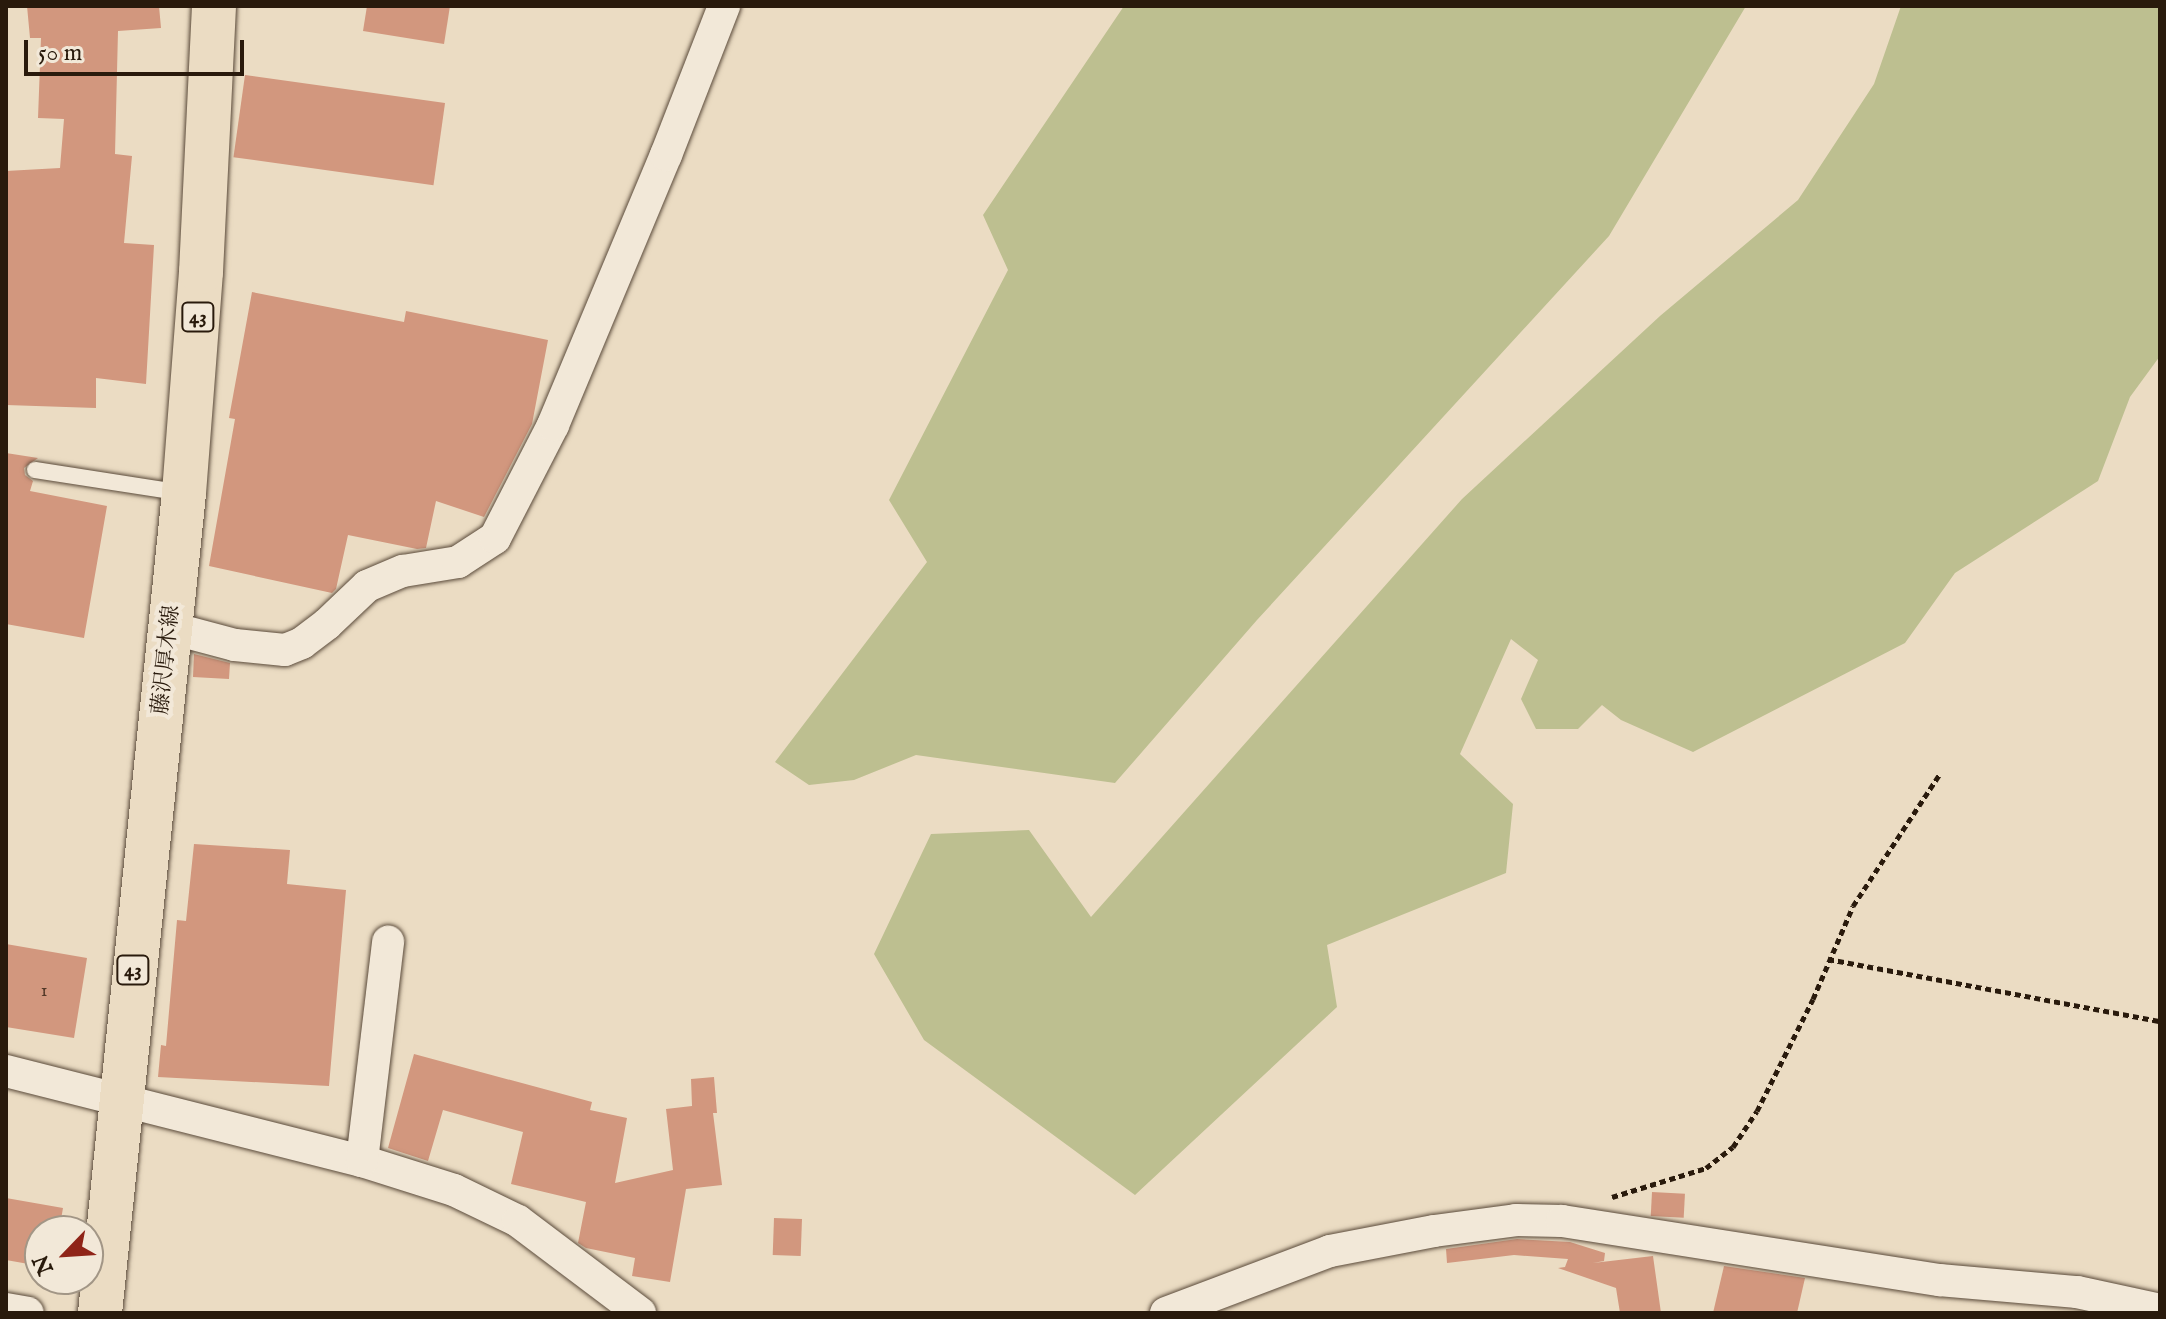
<!DOCTYPE html>
<html>
<head>
<meta charset="utf-8">
<style>
  body { margin:0 }
  #map { position:relative; width:2166px; height:1319px; overflow:hidden; background:#ebdcc3; font-family:"IM FELL English","Noto Serif JP",serif }
  div>[style] { position:absolute }
  .green>* { inset:0; background:#bdbf90 }
  .building>* { inset:0; background:#d2977e; transform-origin:0 0 }
  .path>* { height:5px; margin-top:-2.5px; transform-origin:0; background:repeating-linear-gradient(90deg,#291a0c 0 6px,transparent 0 10px) }
  .roads { filter:drop-shadow(0 0 2px #5a4a3a) drop-shadow(0 0 2px #5a4a3a) }
  .lane>* { height:16px; margin:-8px; padding:0 8px; transform-origin:8px; border-radius:8px; background:#f2e8d8 }
  .street>* { height:32px; margin:-16px; padding:0 16px; transform-origin:16px; border-radius:16px; background:#f2e8d8 }
  .primary>* { height:44px; margin:-22px; padding:0 22px; transform-origin:22px; border-radius:22px; background:#ebdcc3 }
  span { translate:-50% -50%; white-space:nowrap; text-align:center; line-height:1.15; -webkit-text-stroke:8px #f2e8d8; paint-order:stroke }
  .number-label { font-size:18px; color:#533928 }
  .number-label span { -webkit-text-stroke-width:0 }
  .shield-label span { padding:2px 6px; background:#f2e8d8; border:2px solid; border-radius:6px; -webkit-text-stroke-width:0 }
  .shield-label { font-size:20px; color:#291a0c; font-weight:700 }
  .street-label { font-size:22px; color:#291a0c }
  .frame { position:absolute; inset:0; border:8px solid #291a0c; pointer-events:none }
  .north { position:absolute; left:24px; top:1215px; width:80px; height:80px; box-sizing:border-box; background:#f2e8d8; border:2px solid #a29686; border-radius:50%; rotate:245deg; font-size:22px; font-weight:700; line-height:32px; text-align:center; color:#291a0c }
  .north::after { content:''; display:block; margin:auto; width:28px; height:36px; background:#8f2418; clip-path:polygon(50% 0,100% 100%,50% 72%,0 100%) }
  .scale { position:absolute; left:24px; top:40px; width:220px; height:36px; box-sizing:border-box; border:4px solid #291a0c; border-top:0; padding-left:10px; font-size:24px; line-height:28px; white-space:nowrap; color:#291a0c; -webkit-text-stroke:6px #f2e8d8; paint-order:stroke }
</style>
</head>
<body>
<div id="map">
  <div class="green">
    <div style="clip-path:polygon(1124px 6px,1746px 6px,1609px 236px,1257px 620px,1115px 783px,916px 755px,854px 780px,809px 785px,775px 762px,927px 562px,889px 500px,1008px 270px,983px 215px)"></div>
    <div style="clip-path:polygon(1901px 6px,2160px 6px,2160px 356px,2130px 397px,2098px 481px,1955px 573px,1905px 643px,1693px 752px,1621px 720px,1602px 705px,1578px 729px,1536px 729px,1521px 699px,1538px 660px,1511px 639px,1460px 754px,1513px 804px,1506px 873px,1327px 945px,1337px 1007px,1135px 1195px,924px 1040px,874px 954px,931px 834px,1029px 830px,1091px 917px,1462px 499px,1660px 316px,1798px 200px,1874px 84px)"></div>
  </div>
  <div class="building">
    <div style="clip-path:polygon(27px 6px,159px 6px,161px 28px,118px 31px,115px 154px,132px 156px,124px 243px,154px 245px,146px 384px,96px 378px,96px 408px,6px 405px,6px 171px,60px 168px,64px 119px,38px 118px,41px 38px,30px 38px)"></div>
    <div style="clip-path:polygon(367px 6px,450px 6px,444px 44px,363px 31px)"></div>
    <div style="left:245px;top:75px;width:202px;height:83px;rotate:8deg"></div>
    <div style="clip-path:polygon(252px 292px,404px 322px,406px 311px,548px 340px,532px 424px,484px 517px,436px 501px,426px 548px,417px 549px,348px 535px,336px 589px,332px 593px,209px 566px,235px 419px,229px 418px)"></div>
    <div style="clip-path:polygon(6px 453px,38px 458px,24px 468px,25px 475px,33px 481px,30px 491px,107px 506px,84px 638px,6px 624px)"></div>
    <div style="clip-path:polygon(194px 654px,230px 663px,229px 679px,193px 677px)"></div>
    <div style="clip-path:polygon(194px 844px,290px 850px,287px 884px,346px 890px,329px 1086px,158px 1077px,161px 1045px,166px 1046px,177px 920px,186px 921px)"></div>
    <div style="clip-path:polygon(6px 944px,87px 958px,74px 1038px,6px 1027px)"></div>
    <div style="clip-path:polygon(414px 1054px,592px 1102px,590px 1110px,627px 1118px,615px 1183px,673px 1170px,666px 1109px,692px 1106px,691px 1079px,714px 1077px,717px 1113px,713px 1113px,722px 1185px,686px 1189px,670px 1282px,632px 1276px,635px 1258px,586px 1248px,578px 1243px,586px 1202px,511px 1184px,523px 1132px,443px 1110px,428px 1161px,388px 1148px)"></div>
    <div style="left:1652px;top:1192px;width:33px;height:24px;rotate:3deg"></div>
    <div style="clip-path:polygon(6px 1198px,63px 1208px,59px 1231px,40px 1231px,40px 1266px,6px 1260px)"></div>
    <div style="left:774px;top:1218px;width:28px;height:37px;rotate:2deg"></div>
    <div style="clip-path:polygon(1517px 1239px,1570px 1242px,1605px 1253px,1604px 1261px,1593px 1263px,1653px 1256px,1661px 1313px,1620px 1313px,1616px 1288px,1558px 1268px,1565px 1267px,1568px 1259px,1514px 1255px,1447px 1263px,1446px 1249px)"></div>
    <div style="clip-path:polygon(1724px 1266px,1805px 1278px,1797px 1313px,1713px 1313px)"></div>
  </div>
  <div class="path">
    <div style="left:1828px;top:959px;width:338px;rotate:10.6deg"></div>
    <div style="left:1612px;top:1197px;width:98px;rotate:-17.1deg"></div>
    <div style="left:1706px;top:1168px;width:34px;rotate:-38deg"></div>
    <div style="left:1733px;top:1147px;width:43px;rotate:-56.3deg"></div>
    <div style="left:1757px;top:1111px;width:125px;rotate:-63.4deg"></div>
    <div style="left:1813px;top:999px;width:101px;rotate:-66.7deg"></div>
    <div style="left:1853px;top:906px;width:157px;rotate:-56.7deg"></div>
  </div>
  <div class="roads">
    <div class="lane">
      <div style="left:35px;top:470px;width:151px;rotate:8.8deg"></div>
    </div>
    <div class="street">
      <div style="left:171px;top:628px;width:66px;rotate:14.9deg"></div>
      <div style="left:235px;top:645px;width:50px;rotate:5.7deg"></div>
      <div style="left:285px;top:650px;width:18px;rotate:-22deg"></div>
      <div style="left:302px;top:643px;width:31px;rotate:-37deg"></div>
      <div style="left:327px;top:624px;width:55px;rotate:-43.5deg"></div>
      <div style="left:367px;top:586px;width:39px;rotate:-23deg"></div>
      <div style="left:403px;top:571px;width:56px;rotate:-9.3deg"></div>
      <div style="left:458px;top:562px;width:44px;rotate:-33deg"></div>
      <div style="left:495px;top:538px;width:127px;rotate:-62.8deg"></div>
      <div style="left:553px;top:425px;width:293px;rotate:-67.3deg"></div>
      <div style="left:666px;top:155px;width:160px;rotate:-68.7deg"></div>
      <div style="left:6px;top:1071px;width:367px;rotate:14.2deg"></div>
      <div style="left:362px;top:1161px;width:96px;rotate:17.5deg"></div>
      <div style="left:454px;top:1190px;width:71px;rotate:25.8deg"></div>
      <div style="left:518px;top:1221px;width:153px;rotate:37deg"></div>
      <div style="left:362px;top:1161px;width:221px;rotate:-83.2deg"></div>
      <div style="left:6px;top:1309px;width:22px;rotate:10deg"></div>
      <div style="left:1166px;top:1313px;width:175px;rotate:-20.7deg"></div>
      <div style="left:1330px;top:1251px;width:106px;rotate:-10.9deg"></div>
      <div style="left:1434px;top:1231px;width:83px;rotate:-7.6deg"></div>
      <div style="left:1516px;top:1220px;width:46px;rotate:1.2deg"></div>
      <div style="left:1562px;top:1221px;width:382px;rotate:8.9deg"></div>
      <div style="left:1939px;top:1280px;width:139px;rotate:5deg"></div>
      <div style="left:2077px;top:1292px;width:85px;rotate:12.2deg"></div>
    </div>
    <div class="primary">
      <div style="left:100px;top:1313px;width:824px;rotate:-84.15deg"></div>
      <div style="left:184px;top:493px;width:222px;rotate:-85.6deg"></div>
      <div style="left:201px;top:272px;width:266px;rotate:-87.2deg"></div>
    </div>
  </div>
  <div class="number-label">
    <span style="left:44px;top:992px">1</span>
  </div>
  <div class="shield-label">
    <span style="left:198px;top:317px">43</span>
    <span style="left:133px;top:970px">43</span>
  </div>
  <div class="street-label">
    <span style="left:167px;top:660px;rotate:-84deg">藤沢厚木線</span>
  </div>
  <div class="frame"></div>
  <div class="north">N</div>
  <div class="scale">50 m</div>
</div>
</body>
</html>
